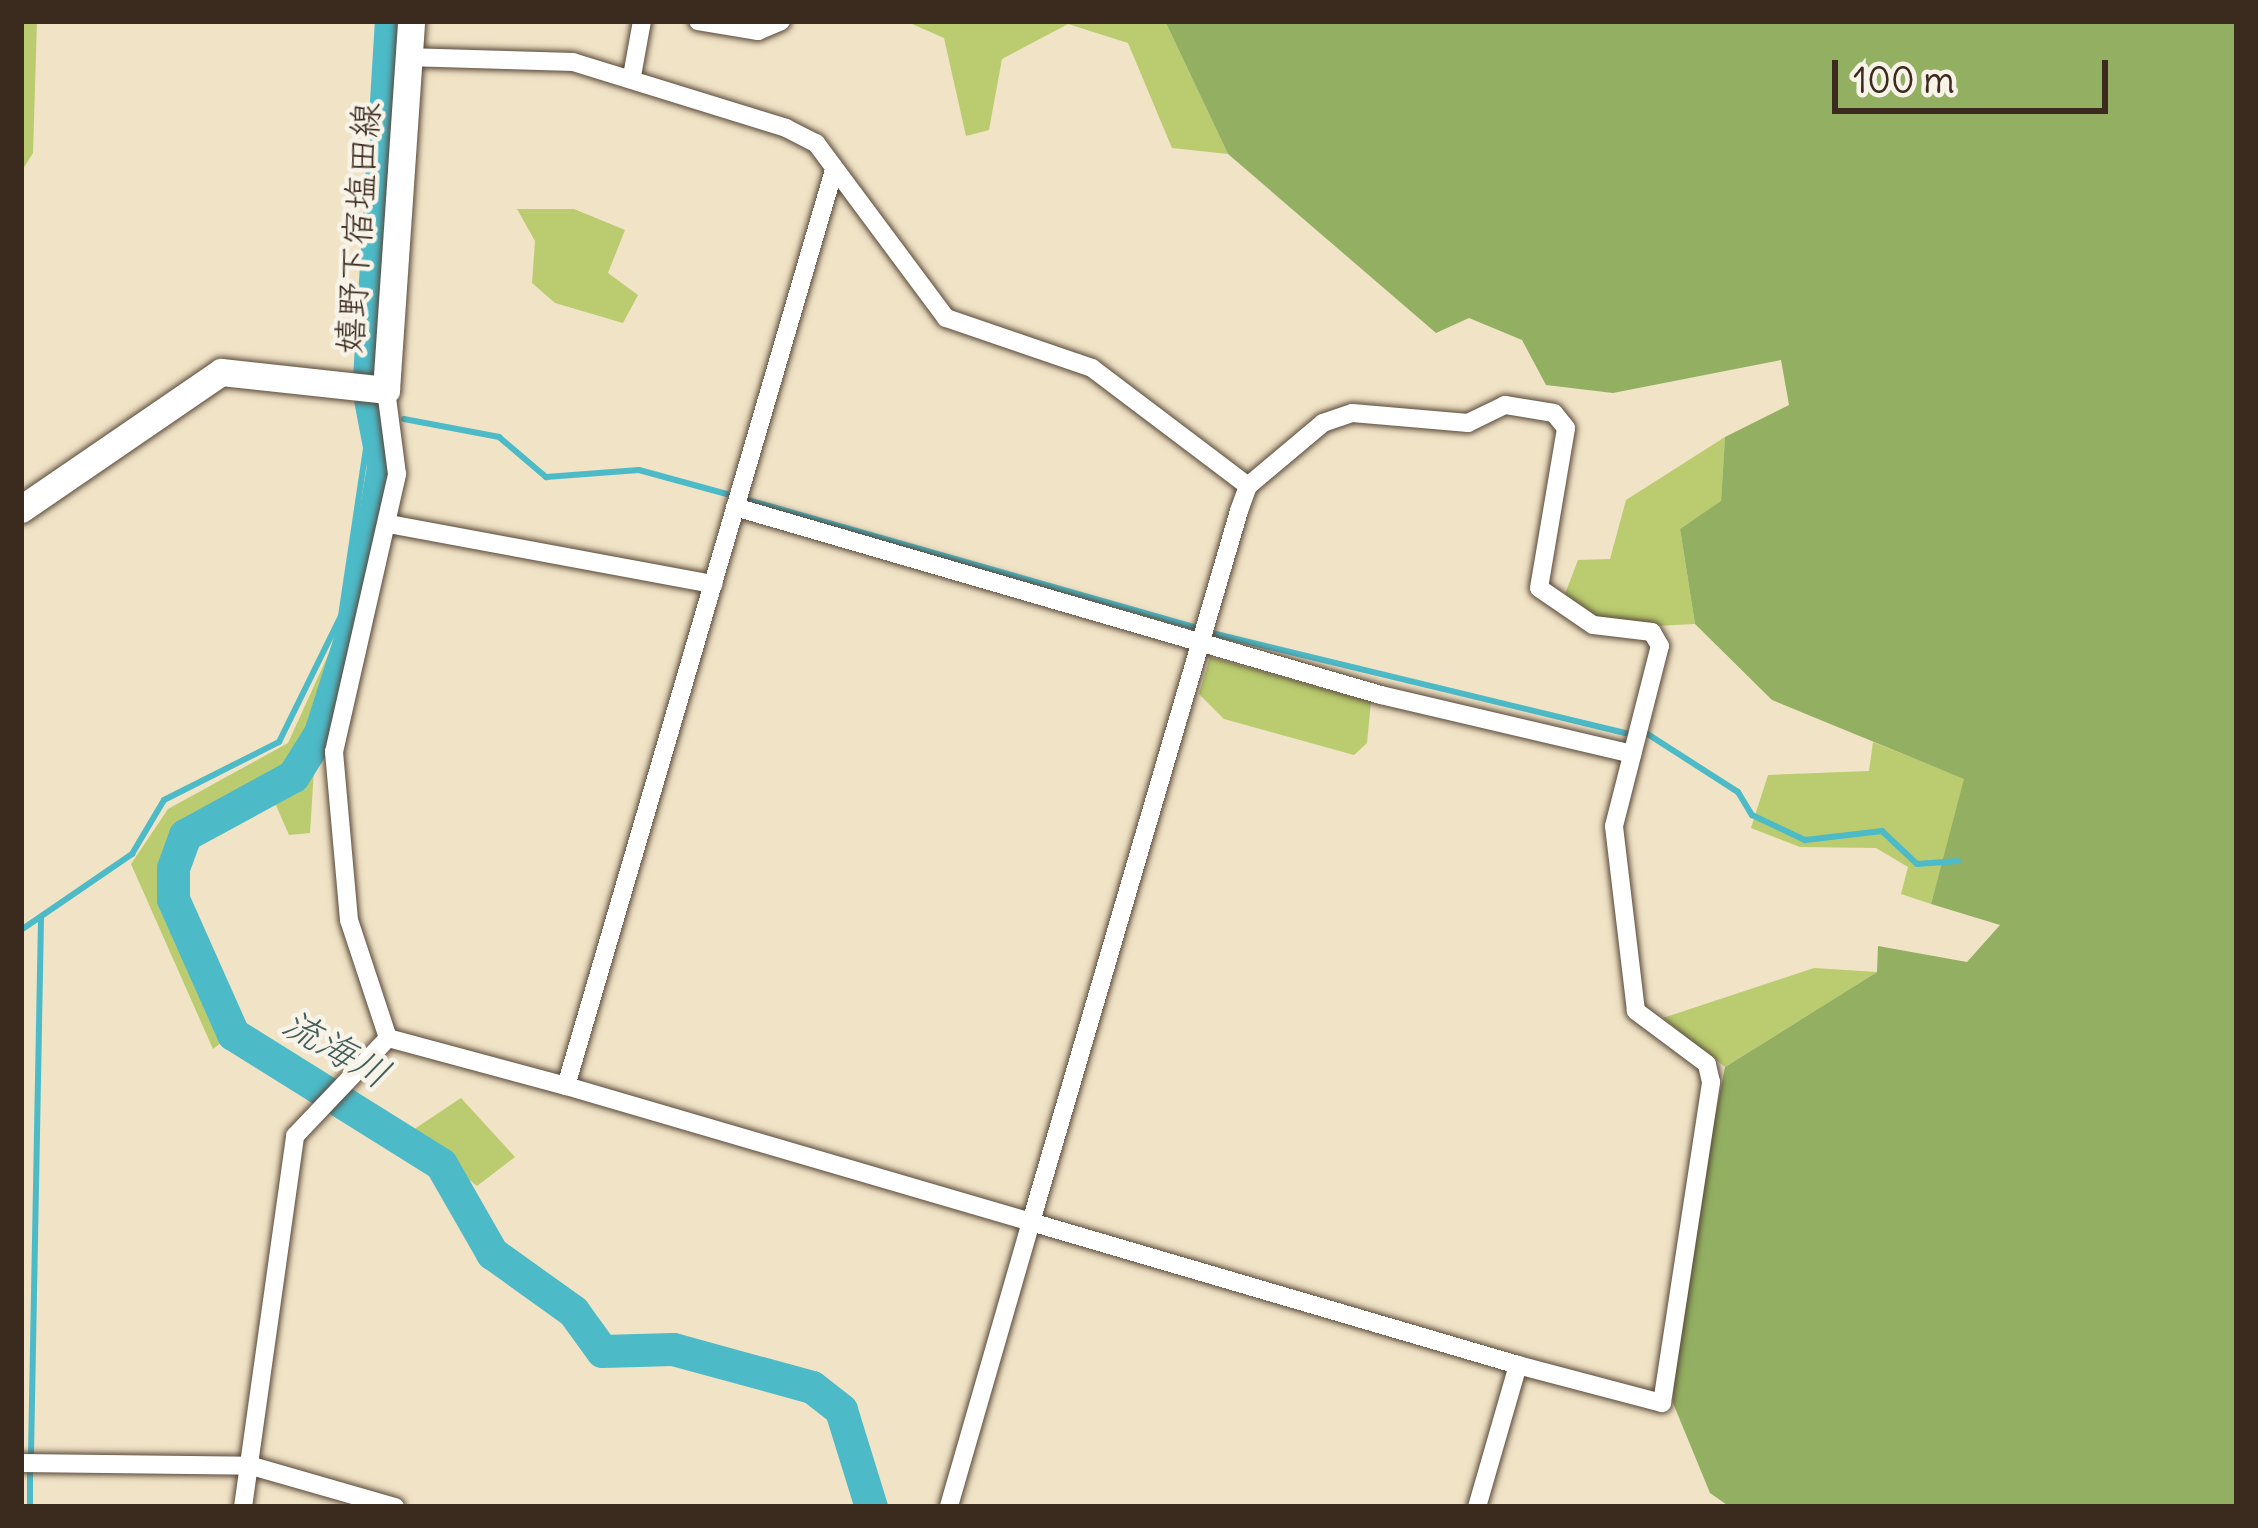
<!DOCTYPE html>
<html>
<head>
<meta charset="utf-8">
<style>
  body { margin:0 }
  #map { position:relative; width:2258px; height:1528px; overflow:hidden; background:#f1e3c6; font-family:Delius,"Klee One",sans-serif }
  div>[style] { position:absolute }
  .green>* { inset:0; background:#bacc6f }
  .forest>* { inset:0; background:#93b062 }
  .stream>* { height:6px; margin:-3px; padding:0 3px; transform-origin:3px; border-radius:3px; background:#4dbac8 }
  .river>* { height:33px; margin:-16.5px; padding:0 16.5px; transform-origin:16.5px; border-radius:16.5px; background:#4dbac8 }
  .roads { filter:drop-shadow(0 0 3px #564637) drop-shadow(0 0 3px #564637) }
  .minor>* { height:18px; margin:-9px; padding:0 9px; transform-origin:9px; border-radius:9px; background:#fff }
  .secondary>* { height:27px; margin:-13.5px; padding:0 13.5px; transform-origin:13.5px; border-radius:13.5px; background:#fff }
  span { translate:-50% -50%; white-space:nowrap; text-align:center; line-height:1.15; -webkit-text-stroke:9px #f7f3e8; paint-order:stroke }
  .street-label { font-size:36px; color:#3b2a1e }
  .water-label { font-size:39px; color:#415c5a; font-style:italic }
  .frame { position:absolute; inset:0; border:24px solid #3b2a1e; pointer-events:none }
  .scale { position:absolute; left:1832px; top:60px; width:276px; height:54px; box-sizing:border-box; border:6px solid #3b2a1e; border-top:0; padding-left:15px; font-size:36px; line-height:42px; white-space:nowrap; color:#3b2a1e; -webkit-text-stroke:9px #f7f3e8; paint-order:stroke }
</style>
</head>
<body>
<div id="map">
  <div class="green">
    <div style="clip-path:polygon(21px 21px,37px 21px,33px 153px,21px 172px)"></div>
    <div style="clip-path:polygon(905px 21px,1165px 21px,1228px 154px,1172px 148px,1128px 43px,1068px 24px,1002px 59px,989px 130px,966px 136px,944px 38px)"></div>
    <div style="clip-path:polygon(517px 209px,574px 209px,625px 230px,608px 273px,638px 295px,623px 323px,555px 303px,532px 283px,535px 241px)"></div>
    <div style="clip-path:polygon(1725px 437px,1721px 502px,1680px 529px,1695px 624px,1615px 628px,1565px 594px,1578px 560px,1610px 559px,1626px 500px)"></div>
    <div style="clip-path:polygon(368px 463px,378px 468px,353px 617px,317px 722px,310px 833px,289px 835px,264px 778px,178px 826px,163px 868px,226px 1039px,213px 1049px,131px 864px,168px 809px,288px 743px,345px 618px)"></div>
    <div style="clip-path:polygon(1210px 657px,1371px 702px,1367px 743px,1354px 755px,1224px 719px,1199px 694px)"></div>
    <div style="clip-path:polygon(1873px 742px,1965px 779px,1931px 904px,1901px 894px,1908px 867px,1876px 848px,1800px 847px,1751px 828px,1768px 775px,1869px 771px)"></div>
    <div style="clip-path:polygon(1814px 968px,1877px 972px,1725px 1067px,1663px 1018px)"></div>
    <div style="clip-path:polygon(461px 1098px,515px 1157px,477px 1186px,410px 1132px)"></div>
  </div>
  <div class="forest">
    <div style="clip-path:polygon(1165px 21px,2237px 21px,2237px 1507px,1730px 1507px,1710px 1493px,1673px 1403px,1677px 1314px,1725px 1067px,1877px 972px,1878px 946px,1967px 962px,2000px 925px,1931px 904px,1964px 779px,1772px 700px,1695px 624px,1680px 529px,1721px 501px,1725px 437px,1789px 405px,1781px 360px,1613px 393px,1546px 385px,1522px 340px,1469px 318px,1436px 333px,1228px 154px)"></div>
  </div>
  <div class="stream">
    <div style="left:404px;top:419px;width:97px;rotate:10.7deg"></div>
    <div style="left:499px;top:437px;width:62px;rotate:40.4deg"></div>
    <div style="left:546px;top:477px;width:93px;rotate:-4.3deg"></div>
    <div style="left:639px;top:470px;width:91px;rotate:15.3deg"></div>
    <div style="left:748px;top:500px;width:466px;rotate:15.9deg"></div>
    <div style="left:1216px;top:634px;width:422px;rotate:13.6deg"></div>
    <div style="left:1646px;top:733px;width:109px;rotate:32.7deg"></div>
    <div style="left:1738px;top:792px;width:27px;rotate:59deg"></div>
    <div style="left:1752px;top:815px;width:59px;rotate:25.3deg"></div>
    <div style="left:1805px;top:840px;width:78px;rotate:-6.7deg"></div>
    <div style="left:1882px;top:831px;width:48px;rotate:43.3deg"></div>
    <div style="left:1917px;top:864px;width:41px;rotate:-4.2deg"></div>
    <div style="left:21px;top:930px;width:135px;rotate:-34.4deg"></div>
    <div style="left:132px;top:854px;width:63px;rotate:-59.3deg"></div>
    <div style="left:164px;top:800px;width:129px;rotate:-26.8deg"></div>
    <div style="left:279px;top:742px;width:140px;rotate:-63.8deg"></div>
    <div style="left:341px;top:616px;width:203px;rotate:-81.5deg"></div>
    <div style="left:31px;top:1454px;width:537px;rotate:-88.93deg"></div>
    <div style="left:30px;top:1507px;width:36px;rotate:-90deg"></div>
  </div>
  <div class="river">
    <div style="left:369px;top:379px;width:359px;rotate:-86.5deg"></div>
    <div style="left:370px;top:399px;width:69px;rotate:79.2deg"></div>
    <div style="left:383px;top:467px;width:152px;rotate:99.8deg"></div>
    <div style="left:357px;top:617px;width:122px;rotate:107.7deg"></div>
    <div style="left:320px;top:733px;width:51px;rotate:122.1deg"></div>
    <div style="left:293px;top:776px;width:123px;rotate:151.4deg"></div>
    <div style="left:185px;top:835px;width:35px;rotate:110deg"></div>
    <div style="left:173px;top:868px;width:31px;rotate:90deg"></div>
    <div style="left:173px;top:899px;width:148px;rotate:66deg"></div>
    <div style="left:233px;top:1034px;width:245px;rotate:32deg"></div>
    <div style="left:441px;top:1164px;width:103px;rotate:60.2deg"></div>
    <div style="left:492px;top:1253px;width:100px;rotate:35.6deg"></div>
    <div style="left:573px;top:1311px;width:49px;rotate:54.1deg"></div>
    <div style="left:602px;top:1351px;width:71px;rotate:-1.6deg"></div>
    <div style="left:673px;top:1349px;width:144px;rotate:15.3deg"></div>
    <div style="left:812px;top:1387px;width:37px;rotate:38deg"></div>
    <div style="left:841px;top:1410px;width:102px;rotate:72.8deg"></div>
  </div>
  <div class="roads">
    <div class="minor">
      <div style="left:698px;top:21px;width:61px;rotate:9.5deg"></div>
      <div style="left:758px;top:31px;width:25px;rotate:-23deg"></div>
      <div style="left:406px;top:57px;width:167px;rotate:1.7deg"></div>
      <div style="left:573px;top:62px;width:223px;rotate:17.2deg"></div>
      <div style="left:786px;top:128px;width:34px;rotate:27deg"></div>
      <div style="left:816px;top:143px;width:218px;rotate:53.4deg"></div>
      <div style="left:946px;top:318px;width:154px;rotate:18.9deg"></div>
      <div style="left:1092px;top:368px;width:196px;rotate:37.1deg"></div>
      <div style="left:632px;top:76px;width:56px;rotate:-79.7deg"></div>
      <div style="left:735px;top:507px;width:673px;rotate:16.23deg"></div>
      <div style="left:1381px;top:695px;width:258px;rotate:13.2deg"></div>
      <div style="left:389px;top:524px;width:330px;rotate:10.5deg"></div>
      <div style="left:388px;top:1038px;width:184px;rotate:15.1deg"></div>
      <div style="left:566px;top:1086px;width:484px;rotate:16.3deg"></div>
      <div style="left:1031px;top:1222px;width:508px;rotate:16.36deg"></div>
      <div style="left:1518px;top:1365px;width:149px;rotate:14.8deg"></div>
      <div style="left:1662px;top:1403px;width:325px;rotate:-81.3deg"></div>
      <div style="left:1711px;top:1082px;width:18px;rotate:-103deg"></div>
      <div style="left:1707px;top:1064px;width:89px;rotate:-143.3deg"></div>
      <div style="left:1636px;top:1011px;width:186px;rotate:-96.8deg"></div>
      <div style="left:1614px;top:826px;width:186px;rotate:-75.7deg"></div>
      <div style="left:1660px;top:646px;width:16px;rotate:-120deg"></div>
      <div style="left:1652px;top:632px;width:59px;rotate:-173.2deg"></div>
      <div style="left:1593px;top:625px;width:65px;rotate:-145.6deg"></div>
      <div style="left:1539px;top:588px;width:162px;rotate:-80.4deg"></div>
      <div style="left:1566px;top:428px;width:19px;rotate:-129deg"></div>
      <div style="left:1554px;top:413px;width:50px;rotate:-170.7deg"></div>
      <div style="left:1505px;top:405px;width:41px;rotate:154.1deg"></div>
      <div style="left:1468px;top:423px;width:116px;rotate:-175.1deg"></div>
      <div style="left:1352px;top:413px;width:31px;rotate:161deg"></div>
      <div style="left:1323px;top:423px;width:98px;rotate:140deg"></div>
      <div style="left:1248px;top:486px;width:27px;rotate:110deg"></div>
      <div style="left:1239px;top:511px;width:741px;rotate:106.31deg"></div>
      <div style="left:1031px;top:1222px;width:297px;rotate:106.1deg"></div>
      <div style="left:566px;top:1086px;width:954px;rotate:-73.69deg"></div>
      <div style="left:21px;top:1463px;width:231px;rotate:0.7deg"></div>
      <div style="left:252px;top:1466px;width:149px;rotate:16deg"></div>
      <div style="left:243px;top:1507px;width:375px;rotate:-82deg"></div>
      <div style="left:295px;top:1136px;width:135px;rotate:-46.5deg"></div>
      <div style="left:388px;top:1038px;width:124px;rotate:-108.3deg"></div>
      <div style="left:349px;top:920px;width:169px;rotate:-95.1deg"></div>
      <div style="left:334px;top:752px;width:285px;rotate:-77.2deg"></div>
      <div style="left:397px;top:474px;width:85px;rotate:-97.5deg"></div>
      <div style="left:1477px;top:1507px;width:148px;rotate:-73.9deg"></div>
    </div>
    <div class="secondary">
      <div style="left:21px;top:509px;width:242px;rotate:-34.4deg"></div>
      <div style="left:221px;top:372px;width:166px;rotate:6.2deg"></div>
      <div style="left:386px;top:390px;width:370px;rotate:-86.1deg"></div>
    </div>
  </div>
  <div class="street-label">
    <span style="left:358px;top:228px;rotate:-86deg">嬉野下宿塩田線</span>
  </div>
  <div class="water-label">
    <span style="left:336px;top:1049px;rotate:30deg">流海川</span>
  </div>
  <div class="frame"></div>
  <div class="scale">100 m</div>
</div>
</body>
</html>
